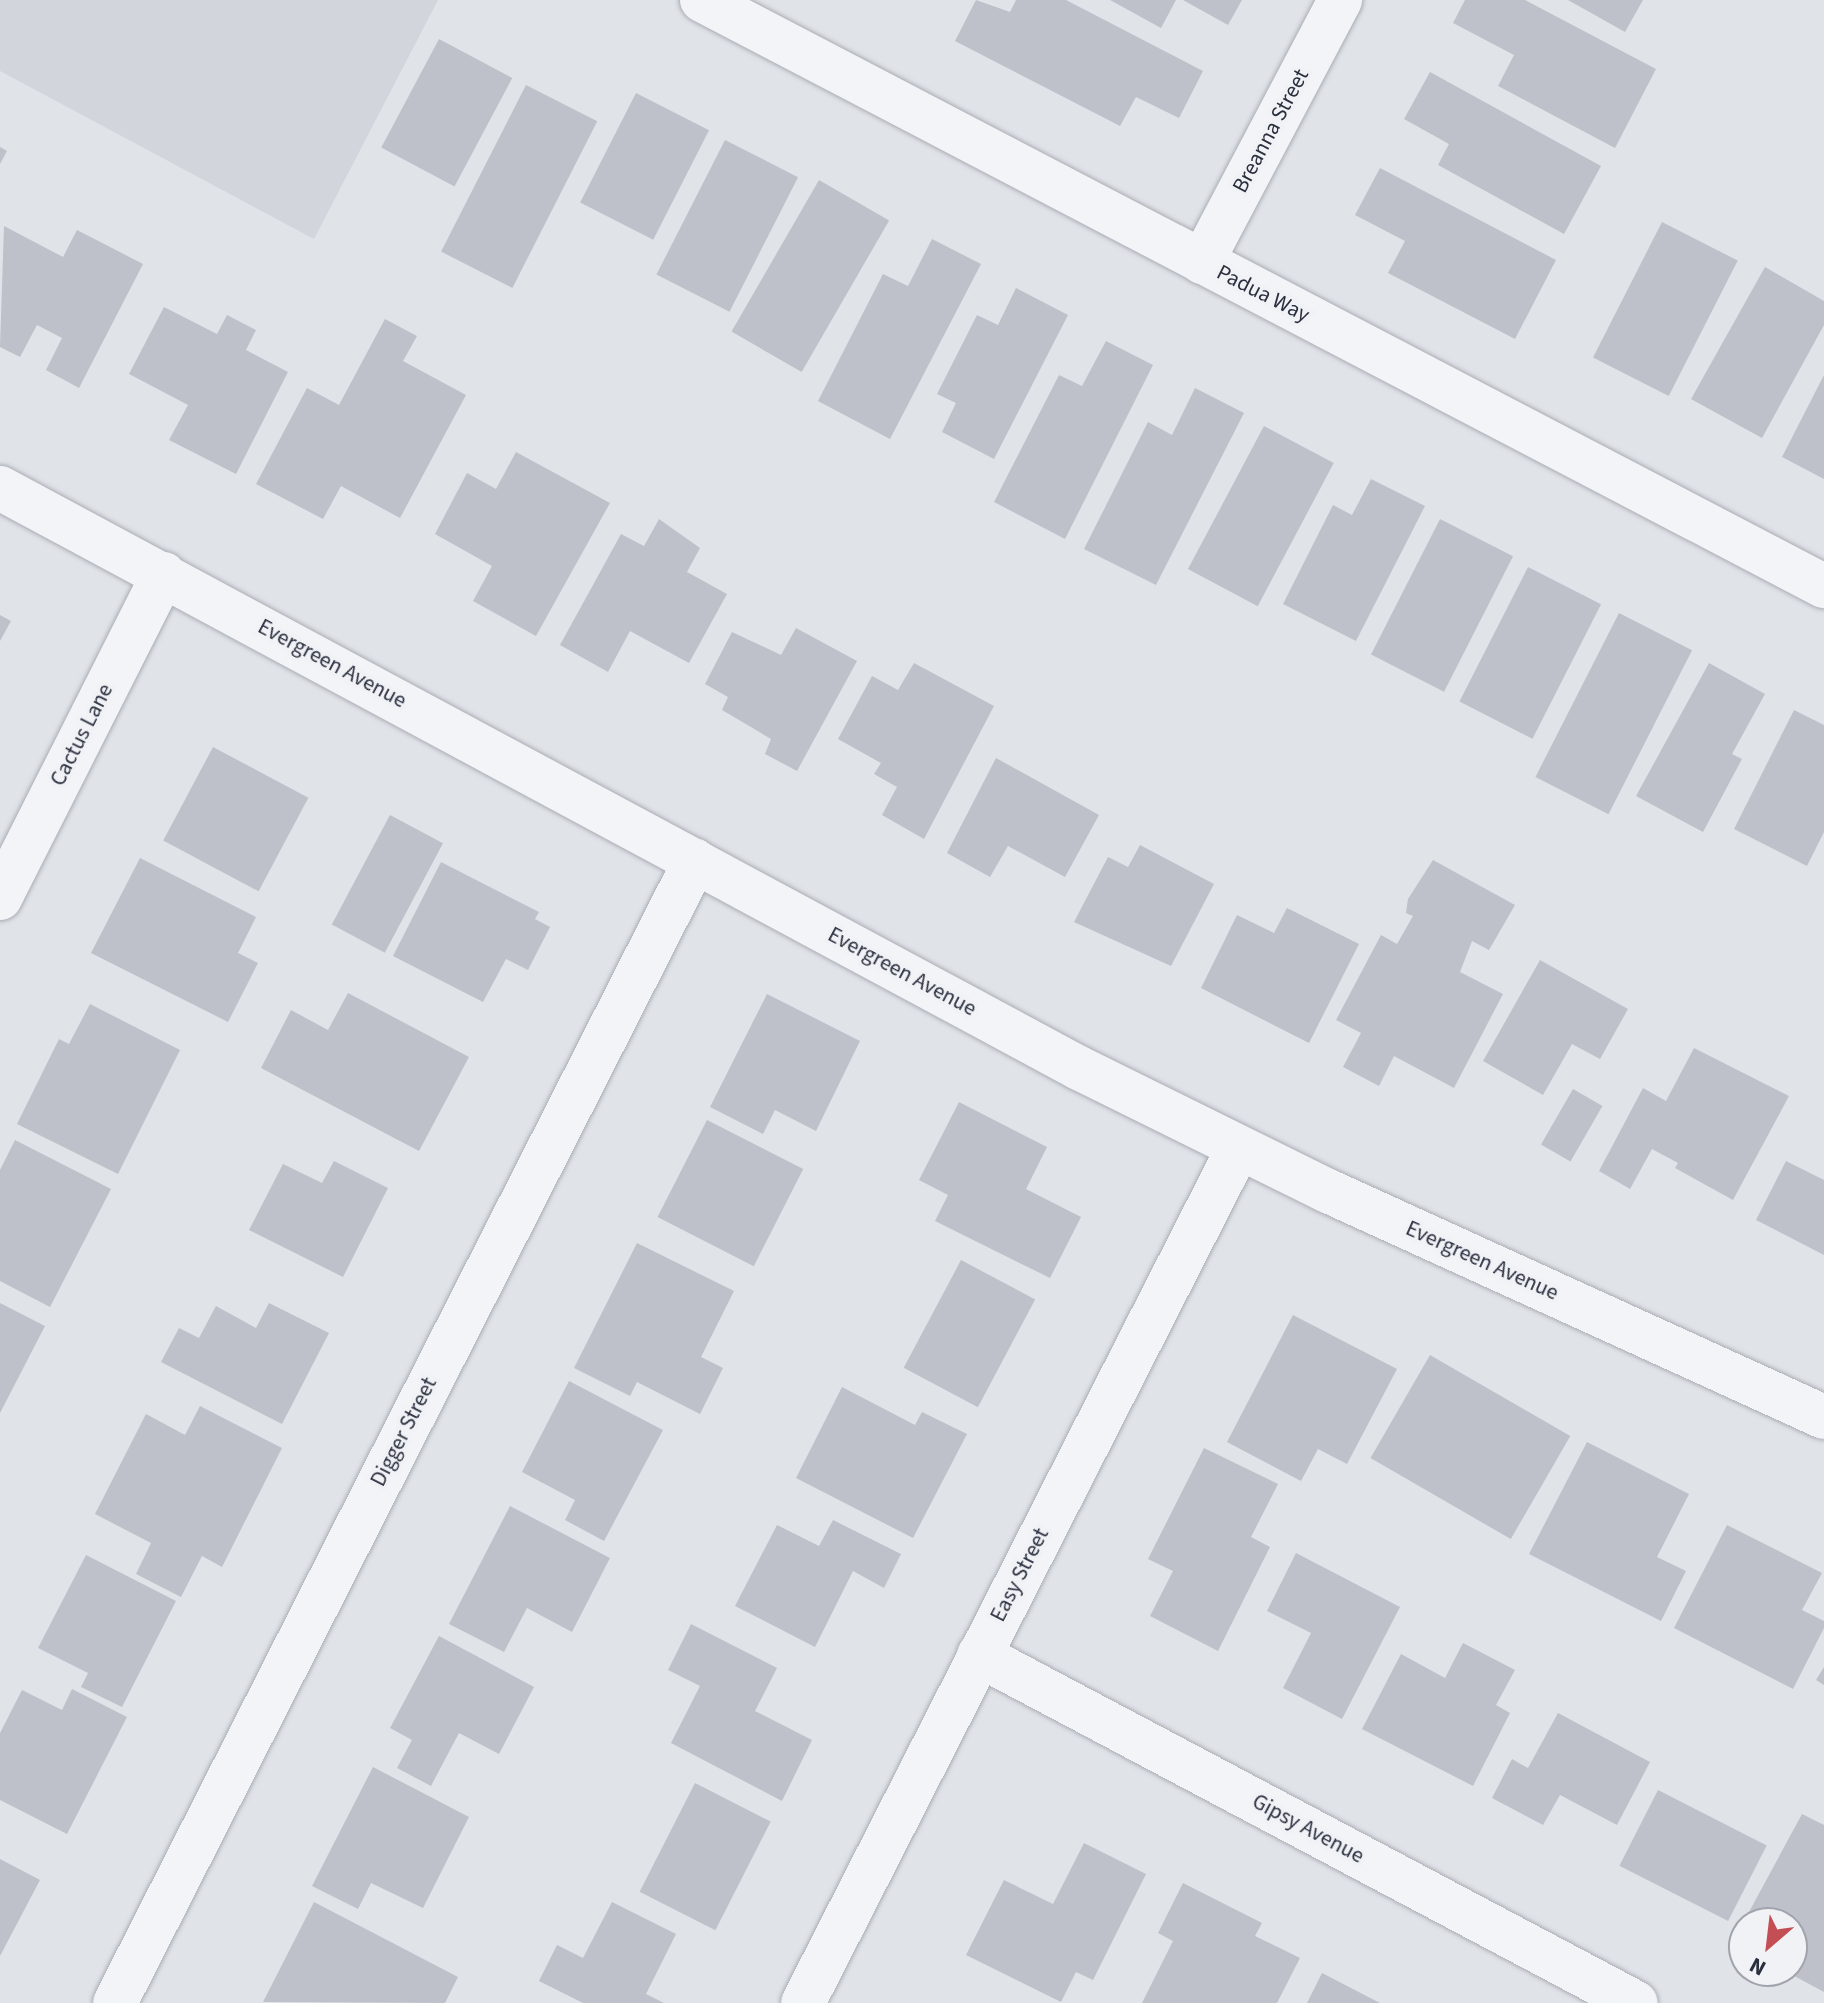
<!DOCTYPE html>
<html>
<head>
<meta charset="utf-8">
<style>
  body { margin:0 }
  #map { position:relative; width:1824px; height:2003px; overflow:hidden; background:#e0e3e8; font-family:"Source Sans 3",sans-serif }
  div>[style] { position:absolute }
  .built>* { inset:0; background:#d3d5dd }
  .building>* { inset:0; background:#bec1ca; transform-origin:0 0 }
  .roads { filter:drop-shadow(0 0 2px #a9adb5) drop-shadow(0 0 2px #a9adb5) }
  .minor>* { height:44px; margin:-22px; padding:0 22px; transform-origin:22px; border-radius:22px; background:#f3f4f7 }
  span { translate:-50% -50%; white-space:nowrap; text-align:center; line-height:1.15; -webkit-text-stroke:8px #f0f2f6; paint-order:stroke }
  .street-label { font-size:22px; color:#2a2f3e }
  .north { position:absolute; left:1728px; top:1907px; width:80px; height:80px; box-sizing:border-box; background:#f0f2f6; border:2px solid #a1a4ac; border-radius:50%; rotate:208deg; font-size:22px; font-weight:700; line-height:32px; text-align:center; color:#2a2f3e }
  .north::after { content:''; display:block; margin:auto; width:28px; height:36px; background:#c34f55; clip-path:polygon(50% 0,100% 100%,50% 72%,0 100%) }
</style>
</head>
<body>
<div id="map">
  <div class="built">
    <div style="clip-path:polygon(0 0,438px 0,314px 239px,0 71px)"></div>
  </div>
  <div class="building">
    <div style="clip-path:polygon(976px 0,1010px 12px,1016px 0,1066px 0,1203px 71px,1179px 118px,1136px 97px,1120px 126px,955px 41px)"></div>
    <div style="clip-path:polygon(1110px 0,1176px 0,1161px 28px)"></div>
    <div style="clip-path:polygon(1183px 0,1242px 0,1228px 25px)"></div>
    <div style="clip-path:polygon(1465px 0,1525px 0,1656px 69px,1615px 148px,1498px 86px,1514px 55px,1453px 23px)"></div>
    <div style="clip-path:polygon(1568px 0,1643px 0,1625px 32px)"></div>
    <div style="left:439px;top:39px;width:83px;height:123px;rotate:28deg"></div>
    <div style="clip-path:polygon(1430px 72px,1601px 166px,1564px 234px,1438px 165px,1449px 144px,1404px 119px)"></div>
    <div style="left:526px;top:85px;width:80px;height:187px;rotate:27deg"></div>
    <div style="left:636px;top:93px;width:82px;height:123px;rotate:27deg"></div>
    <div style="left:725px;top:140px;width:82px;height:151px;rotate:27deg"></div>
    <div style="clip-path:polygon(0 147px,7px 151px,0 164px)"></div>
    <div style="clip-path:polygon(1380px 168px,1556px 260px,1515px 339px,1388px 273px,1405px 241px,1355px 215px)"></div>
    <div style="left:819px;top:180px;width:81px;height:175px;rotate:30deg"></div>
    <div style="left:1662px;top:222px;width:85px;height:152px;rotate:27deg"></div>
    <div style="clip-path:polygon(4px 226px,63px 257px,77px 230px,143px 264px,79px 388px,46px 370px,62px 338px,37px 325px,20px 357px,0 347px)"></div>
    <div style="clip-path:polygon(932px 239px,981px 264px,890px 439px,818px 401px,883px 274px,908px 286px)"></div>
    <div style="clip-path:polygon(1765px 267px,1824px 301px,1824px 325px,1762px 438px,1691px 399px)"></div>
    <div style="clip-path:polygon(1016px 288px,1068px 315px,994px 459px,942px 432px,956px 403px,937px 394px,977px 315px,998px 325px)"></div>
    <div style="clip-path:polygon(164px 307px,217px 334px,227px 315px,256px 330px,246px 350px,288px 372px,236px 474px,169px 440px,188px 405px,129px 374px)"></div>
    <div style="clip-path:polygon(385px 319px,417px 336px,403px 361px,466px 395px,400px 518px,341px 486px,323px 519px,256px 484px,307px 388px,339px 405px)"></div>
    <div style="clip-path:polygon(1106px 341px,1153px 365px,1065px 539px,994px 502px,1059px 375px,1082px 386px)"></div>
    <div style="clip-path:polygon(1824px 375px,1824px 479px,1782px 457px)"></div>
    <div style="clip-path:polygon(1195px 388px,1244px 413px,1156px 585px,1084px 549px,1148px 422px,1172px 435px)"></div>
    <div style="left:1264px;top:426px;width:79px;height:162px;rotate:28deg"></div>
    <div style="clip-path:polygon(516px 452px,610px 503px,536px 636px,473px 601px,492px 566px,435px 534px,467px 473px,496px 489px)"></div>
    <div style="clip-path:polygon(1371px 479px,1425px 506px,1356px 641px,1283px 604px,1333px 505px,1352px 515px)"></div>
    <div style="clip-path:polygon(659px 519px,700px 548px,687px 572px,727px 594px,689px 663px,630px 631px,608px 672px,560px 645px,621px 534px,644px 546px)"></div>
    <div style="left:1440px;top:519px;width:82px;height:152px;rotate:27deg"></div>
    <div style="left:1528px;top:567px;width:82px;height:151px;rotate:27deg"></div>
    <div style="left:1619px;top:613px;width:82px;height:184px;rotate:27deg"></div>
    <div style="clip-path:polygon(0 615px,11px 621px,0 641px)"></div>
    <div style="clip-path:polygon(796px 628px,857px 661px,797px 771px,765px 754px,771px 739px,722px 710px,728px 697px,705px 684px,732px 632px,781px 655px)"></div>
    <div style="clip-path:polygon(914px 663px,994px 706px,924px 839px,882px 815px,897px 787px,874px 774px,881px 763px,838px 739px,872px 676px,898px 690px)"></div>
    <div style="clip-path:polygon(1709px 663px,1765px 694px,1732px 754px,1742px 759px,1703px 832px,1636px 796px)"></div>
    <div style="clip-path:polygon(1794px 710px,1824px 725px,1824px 832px,1807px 866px,1734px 829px)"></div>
    <div style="left:213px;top:747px;width:108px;height:106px;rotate:28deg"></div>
    <div style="clip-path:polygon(996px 758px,1099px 815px,1065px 877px,1008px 846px,990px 877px,947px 853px)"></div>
    <div style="left:390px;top:815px;width:60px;height:124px;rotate:28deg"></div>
    <div style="clip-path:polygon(1140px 845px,1214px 884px,1171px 966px,1074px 922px,1108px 857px,1128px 867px)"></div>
    <div style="clip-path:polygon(140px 858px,256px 917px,238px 953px,258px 963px,228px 1022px,91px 953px)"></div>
    <div style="clip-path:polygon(1433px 860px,1515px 905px,1489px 950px,1472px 941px,1460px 972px,1503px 994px,1454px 1088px,1394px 1056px,1379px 1086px,1343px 1067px,1361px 1033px,1336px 1020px,1381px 935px,1397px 944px,1413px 916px,1406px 913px,1408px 899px)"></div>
    <div style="clip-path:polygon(441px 862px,539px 912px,535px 919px,550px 927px,528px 970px,506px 959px,483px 1002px,393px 956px)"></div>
    <div style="clip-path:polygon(1287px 908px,1359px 944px,1309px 1043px,1201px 988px,1237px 915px,1274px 933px)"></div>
    <div style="clip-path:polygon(1540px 960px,1628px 1009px,1600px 1059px,1572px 1044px,1543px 1095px,1483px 1061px)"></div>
    <div style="clip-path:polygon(348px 993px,469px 1057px,419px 1151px,261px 1068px,291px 1010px,328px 1030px)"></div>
    <div style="clip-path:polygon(767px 994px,860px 1041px,816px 1131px,775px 1110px,763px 1134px,710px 1107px)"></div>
    <div style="clip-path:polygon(90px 1004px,180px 1050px,118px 1174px,17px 1124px,59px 1039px,69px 1044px)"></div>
    <div style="clip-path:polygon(1694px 1048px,1789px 1096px,1733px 1200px,1675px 1168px,1678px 1163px,1652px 1149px,1630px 1189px,1599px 1171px,1643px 1088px,1666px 1101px)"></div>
    <div style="left:1573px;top:1089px;width:34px;height:64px;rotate:30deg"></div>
    <div style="clip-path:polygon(959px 1102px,1047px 1147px,1026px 1189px,1081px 1217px,1050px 1278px,935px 1221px,948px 1195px,919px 1180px)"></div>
    <div style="left:707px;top:1120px;width:108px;height:109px;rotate:27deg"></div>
    <div style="clip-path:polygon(15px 1140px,111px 1189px,50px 1307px,0 1281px,0 1170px)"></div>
    <div style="clip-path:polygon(334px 1161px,388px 1188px,343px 1277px,249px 1230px,283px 1164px,322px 1183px)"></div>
    <div style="clip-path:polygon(1786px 1161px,1824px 1180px,1824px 1255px,1756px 1220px)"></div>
    <div style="clip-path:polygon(637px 1243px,734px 1291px,701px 1357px,723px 1368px,700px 1414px,637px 1382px,630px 1396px,574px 1368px)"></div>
    <div style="left:961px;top:1260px;width:84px;height:122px;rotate:28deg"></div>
    <div style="clip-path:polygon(0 1303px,45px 1326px,0 1413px)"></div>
    <div style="clip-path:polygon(269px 1303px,329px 1333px,282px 1424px,161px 1362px,179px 1328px,199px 1338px,216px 1306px,256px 1328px)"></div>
    <div style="clip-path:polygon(1293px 1315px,1397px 1369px,1347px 1464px,1318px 1449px,1301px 1481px,1227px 1442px)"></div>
    <div style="left:1430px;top:1355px;width:162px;height:119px;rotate:30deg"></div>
    <div style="clip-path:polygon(569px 1381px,663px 1430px,604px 1541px,565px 1520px,575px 1500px,522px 1472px)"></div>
    <div style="clip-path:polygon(842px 1387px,915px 1425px,922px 1412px,967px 1434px,913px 1538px,796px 1478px)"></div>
    <div style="clip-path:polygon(200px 1406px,282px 1448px,222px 1567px,202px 1556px,181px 1597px,136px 1574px,151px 1543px,95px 1514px,146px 1414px,185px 1435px)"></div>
    <div style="clip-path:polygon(1587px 1442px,1689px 1494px,1657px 1557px,1686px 1571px,1661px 1621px,1529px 1554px)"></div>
    <div style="clip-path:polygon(1204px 1448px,1278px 1484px,1251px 1537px,1270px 1547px,1218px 1651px,1150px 1616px,1173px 1571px,1148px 1559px)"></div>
    <div style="clip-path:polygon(510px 1506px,610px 1558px,572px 1632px,527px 1608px,504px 1652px,449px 1624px)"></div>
    <div style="clip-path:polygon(833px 1520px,901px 1554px,884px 1588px,853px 1571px,815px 1647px,735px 1606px,777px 1525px,819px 1546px)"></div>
    <div style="clip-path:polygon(1727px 1525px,1822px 1573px,1802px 1610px,1824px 1621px,1824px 1628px,1793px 1689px,1674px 1628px)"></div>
    <div style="clip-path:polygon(1296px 1553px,1400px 1607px,1342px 1719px,1283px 1688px,1311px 1633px,1267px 1611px)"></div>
    <div style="clip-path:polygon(86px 1555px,176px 1601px,122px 1707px,81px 1687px,88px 1673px,38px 1648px)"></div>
    <div style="clip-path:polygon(691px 1624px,777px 1668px,755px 1711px,812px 1740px,782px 1801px,671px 1743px,700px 1686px,668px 1670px)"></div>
    <div style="clip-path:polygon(439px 1636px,534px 1687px,499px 1754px,459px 1733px,431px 1786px,397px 1768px,412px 1740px,390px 1728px)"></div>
    <div style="clip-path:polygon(1463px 1643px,1515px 1670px,1496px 1705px,1510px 1713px,1473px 1786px,1362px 1729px,1401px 1654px,1445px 1678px)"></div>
    <div style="clip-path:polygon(1824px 1667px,1824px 1685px,1816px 1680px)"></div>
    <div style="clip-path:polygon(72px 1689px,127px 1717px,67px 1834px,0 1800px,0 1733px,22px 1690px,62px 1710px)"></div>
    <div style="clip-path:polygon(1558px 1713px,1650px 1762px,1617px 1825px,1560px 1795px,1543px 1825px,1492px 1798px,1512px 1759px,1528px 1768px)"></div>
    <div style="clip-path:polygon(373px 1767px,469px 1817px,423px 1908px,371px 1883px,358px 1909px,312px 1886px)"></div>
    <div style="left:695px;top:1783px;width:85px;height:122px;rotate:27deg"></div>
    <div style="left:1658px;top:1790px;width:122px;height:85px;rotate:27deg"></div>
    <div style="clip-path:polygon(1802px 1814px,1824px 1825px,1824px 1992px,1785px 1971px,1792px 1971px,1792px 1923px,1743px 1923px)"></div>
    <div style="clip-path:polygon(1084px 1843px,1146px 1874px,1093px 1980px,1076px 1972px,1061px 2002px,966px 1955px,1004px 1880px,1053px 1904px)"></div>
    <div style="clip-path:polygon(0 1859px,40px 1880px,0 1956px)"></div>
    <div style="clip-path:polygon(1183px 1883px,1262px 1923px,1255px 1936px,1300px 1958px,1277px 2003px,1142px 2003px,1173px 1941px,1158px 1933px)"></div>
    <div style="clip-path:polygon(314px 1902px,458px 1977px,445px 2003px,263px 2002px)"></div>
    <div style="clip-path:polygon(612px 1902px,676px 1934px,646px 1994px,664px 2003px,583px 2003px,539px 1981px,557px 1945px,583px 1958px)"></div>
    <div style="clip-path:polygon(1322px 1973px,1380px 2003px,1307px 2003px)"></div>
  </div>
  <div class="roads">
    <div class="minor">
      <div style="left:702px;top:0;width:1266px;rotate:27.58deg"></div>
      <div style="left:1202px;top:262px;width:296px;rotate:-62.2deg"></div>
      <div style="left:0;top:488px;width:1225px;rotate:28.26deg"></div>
      <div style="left:1079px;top:1068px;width:278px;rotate:26.3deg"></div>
      <div style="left:1328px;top:1191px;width:545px;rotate:24.5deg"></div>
      <div style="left:0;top:898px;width:363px;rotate:-63.2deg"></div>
      <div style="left:979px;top:1655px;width:743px;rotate:27.91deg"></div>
      <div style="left:115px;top:2003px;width:1281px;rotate:-63.07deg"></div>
      <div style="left:803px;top:2003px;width:958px;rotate:-63.01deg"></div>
    </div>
  </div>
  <div class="street-label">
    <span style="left:1271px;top:131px;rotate:-62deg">Breanna Street</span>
    <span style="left:1263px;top:294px;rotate:27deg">Padua Way</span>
    <span style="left:332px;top:664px;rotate:28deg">Evergreen Avenue</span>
    <span style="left:82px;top:735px;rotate:-63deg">Cactus Lane</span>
    <span style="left:902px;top:972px;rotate:28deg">Evergreen Avenue</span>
    <span style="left:1482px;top:1261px;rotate:24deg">Evergreen Avenue</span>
    <span style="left:404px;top:1432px;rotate:-63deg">Digger Street</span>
    <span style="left:1020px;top:1575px;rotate:-63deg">Easy Street</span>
    <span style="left:1308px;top:1829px;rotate:28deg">Gipsy Avenue</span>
  </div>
  <div class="north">N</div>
</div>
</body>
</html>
